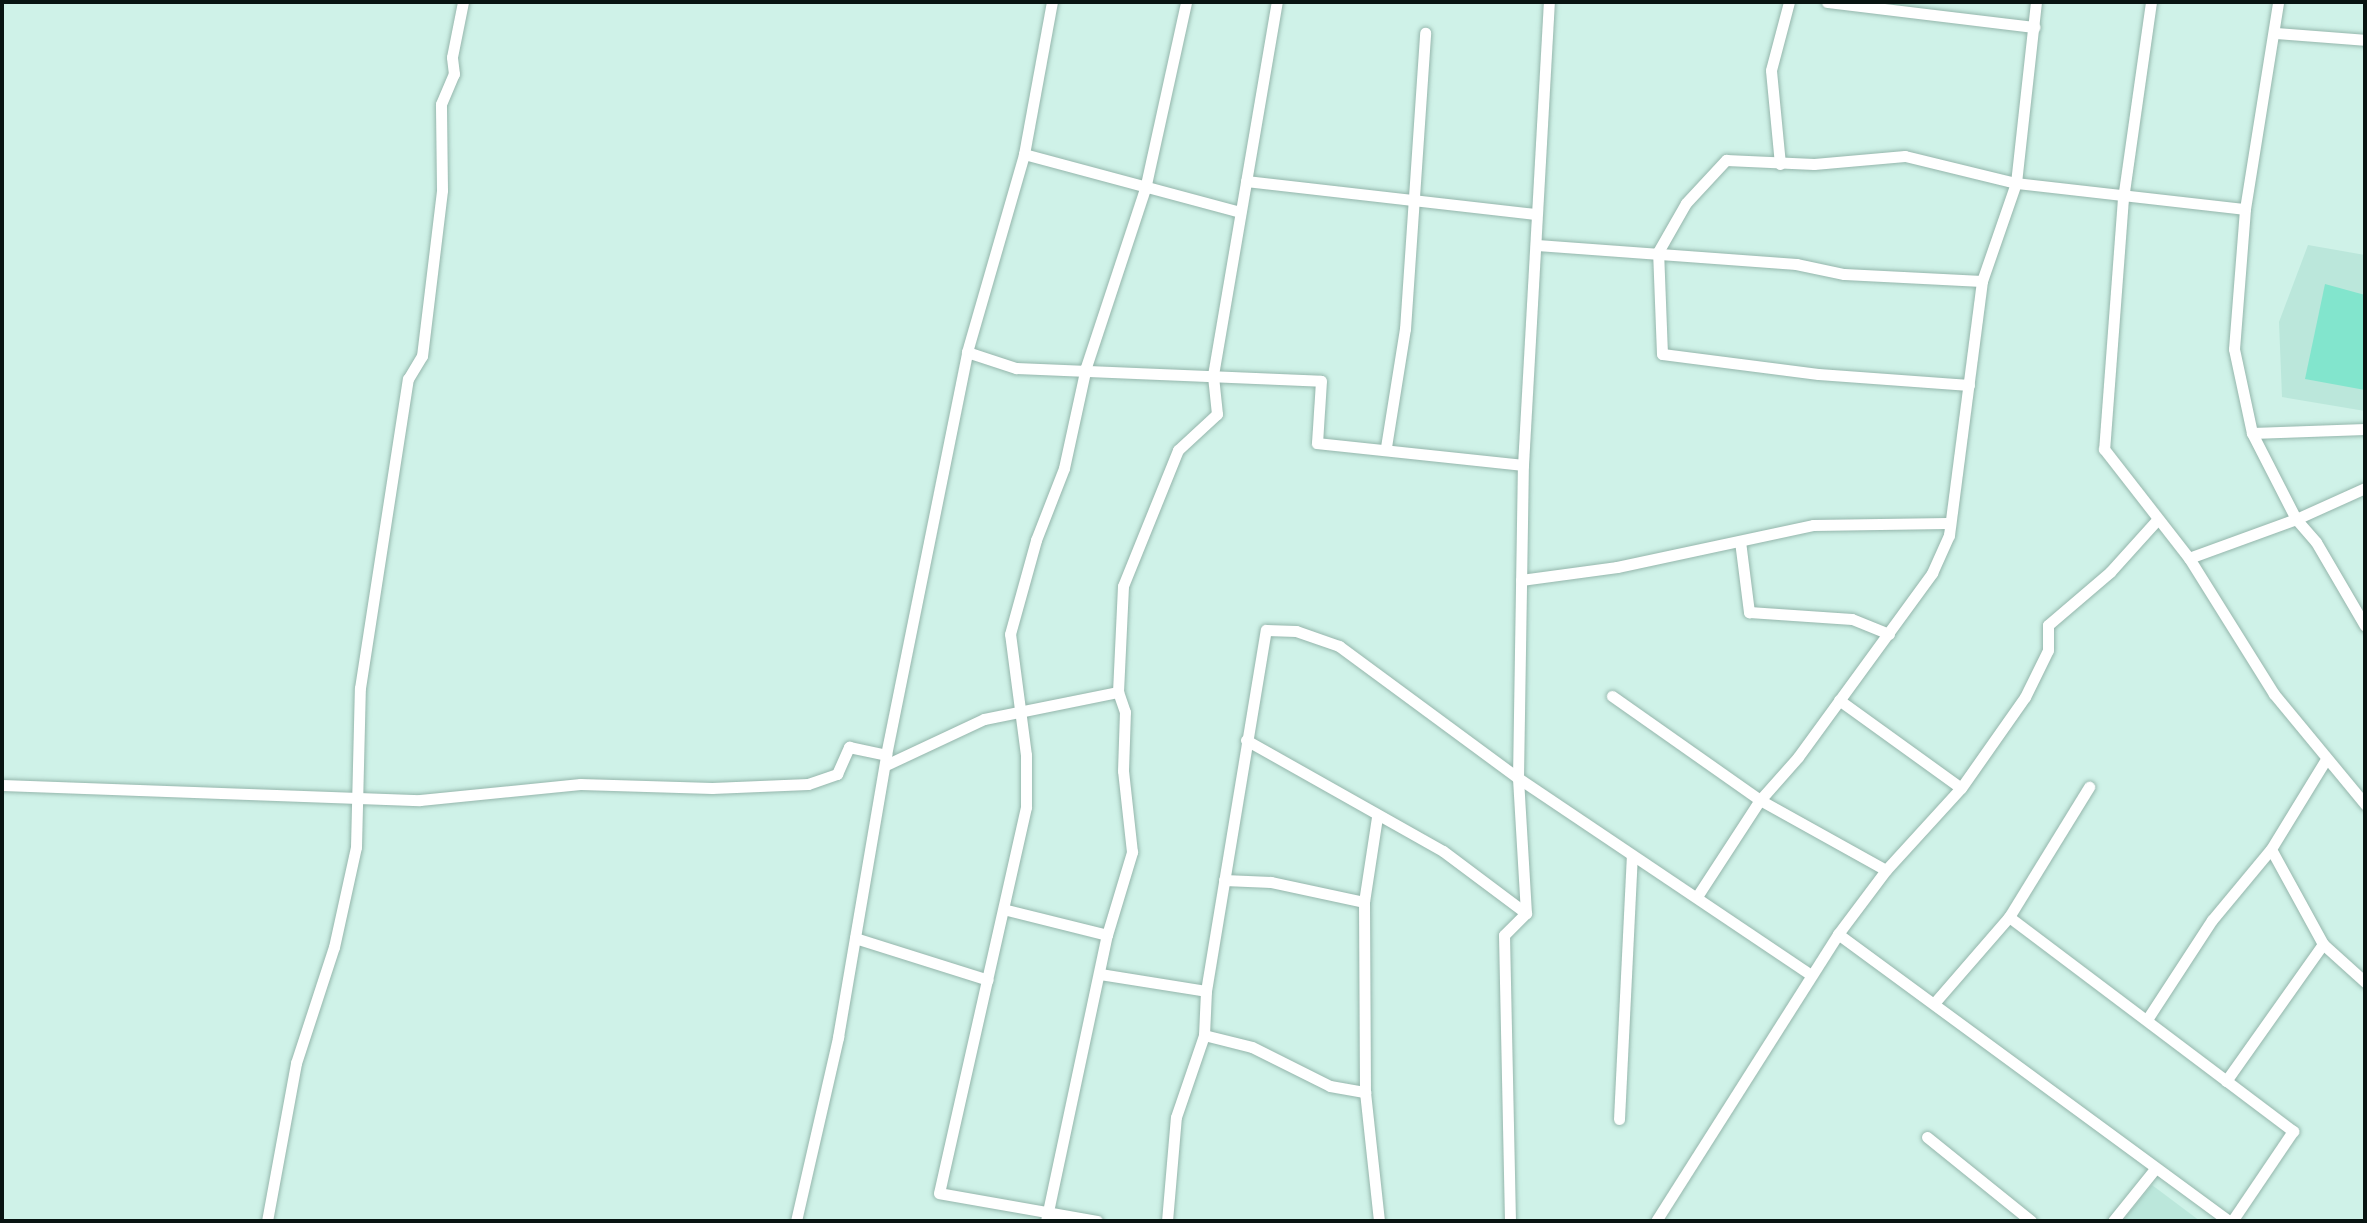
<!DOCTYPE html>
<html>
<head>
<meta charset="utf-8">
<style>
  body { margin:0 }
  #map { position:relative; width:2367px; height:1223px; overflow:hidden; background:#cff2e8; font-family:"PT Sans",sans-serif }
  div>[style] { position:absolute }
  .built>* { inset:0; background:#bbe7db }
  .green>* { inset:0; background:#82e5cd }
  .roads { filter:drop-shadow(0 0 2px #95b6ac) drop-shadow(0 0 2px #95b6ac) }
  .minor>* { height:11px; margin:-5.5px; padding:0 5.5px; transform-origin:5.5px; border-radius:5.5px; background:#fff }
  span { translate:-50% -50%; white-space:nowrap; text-align:center; line-height:1.15; -webkit-text-stroke:8px #e2fdf5; paint-order:stroke }
  .frame { position:absolute; inset:0; border:4px solid #081411; pointer-events:none }
</style>
</head>
<body>
<div id="map">
  <div class="built">
    <div style="clip-path:polygon(2308px 245px,2365px 255px,2365px 411px,2282px 397px,2279px 322px)"></div>
    <div style="clip-path:polygon(2152px 1185px,2200px 1221px,2122px 1221px)"></div>
  </div>
  <div class="green">
    <div style="clip-path:polygon(2325px 284px,2365px 295px,2365px 390px,2305px 379px)"></div>
  </div>
  <div class="roads">
    <div class="minor">
      <div style="left:1827px;top:2px;width:209px;rotate:6.9deg"></div>
      <div style="left:2151px;top:2px;width:198px;rotate:98.1deg"></div>
      <div style="left:2123px;top:198px;width:252px;rotate:94.3deg"></div>
      <div style="left:2104px;top:449px;width:138px;rotate:52.1deg"></div>
      <div style="left:2189px;top:558px;width:160px;rotate:58deg"></div>
      <div style="left:2274px;top:694px;width:143px;rotate:50.4deg"></div>
      <div style="left:2275px;top:33px;width:90px;rotate:4.4deg"></div>
      <div style="left:1024px;top:154px;width:220px;rotate:15deg"></div>
      <div style="left:1780px;top:164px;width:94px;rotate:-95.5deg"></div>
      <div style="left:1771px;top:70px;width:70px;rotate:-75.2deg"></div>
      <div style="left:1246px;top:181px;width:291px;rotate:6.5deg"></div>
      <div style="left:1537px;top:245px;width:260px;rotate:4.2deg"></div>
      <div style="left:1796px;top:264px;width:49px;rotate:11.8deg"></div>
      <div style="left:1844px;top:274px;width:138px;rotate:2.9deg"></div>
      <div style="left:967px;top:352px;width:52px;rotate:18.1deg"></div>
      <div style="left:1016px;top:368px;width:305px;rotate:2.4deg"></div>
      <div style="left:1321px;top:381px;width:62px;rotate:93.7deg"></div>
      <div style="left:1317px;top:443px;width:207px;rotate:6.1deg"></div>
      <div style="left:1969px;top:385px;width:151px;rotate:-175.8deg"></div>
      <div style="left:1818px;top:374px;width:157px;rotate:-172.7deg"></div>
      <div style="left:1662px;top:354px;width:102px;rotate:-92.2deg"></div>
      <div style="left:1658px;top:252px;width:56px;rotate:-60.3deg"></div>
      <div style="left:1686px;top:203px;width:59px;rotate:-47.1deg"></div>
      <div style="left:1726px;top:160px;width:88px;rotate:2.6deg"></div>
      <div style="left:1814px;top:164px;width:91px;rotate:-5deg"></div>
      <div style="left:1905px;top:156px;width:114px;rotate:13.7deg"></div>
      <div style="left:2016px;top:183px;width:230px;rotate:6.5deg"></div>
      <div style="left:2252px;top:433px;width:113px;rotate:-2deg"></div>
      <div style="left:1386px;top:447px;width:120px;rotate:-80.9deg"></div>
      <div style="left:1405px;top:329px;width:297px;rotate:-86.1deg"></div>
      <div style="left:2365px;top:488px;width:76px;rotate:155.8deg"></div>
      <div style="left:2296px;top:519px;width:30px;rotate:49deg"></div>
      <div style="left:2316px;top:542px;width:97px;rotate:59.7deg"></div>
      <div style="left:1740px;top:541px;width:72px;rotate:82.8deg"></div>
      <div style="left:1749px;top:612px;width:103px;rotate:3.9deg"></div>
      <div style="left:1852px;top:619px;width:40px;rotate:22deg"></div>
      <div style="left:2189px;top:558px;width:114px;rotate:-20deg"></div>
      <div style="left:2296px;top:519px;width:97px;rotate:-117.1deg"></div>
      <div style="left:2252px;top:433px;width:86px;rotate:-102.1deg"></div>
      <div style="left:2234px;top:349px;width:140px;rotate:-85.5deg"></div>
      <div style="left:2245px;top:209px;width:210px;rotate:-80.9deg"></div>
      <div style="left:1521px;top:580px;width:97px;rotate:-7.7deg"></div>
      <div style="left:1617px;top:567px;width:200px;rotate:-12.1deg"></div>
      <div style="left:1813px;top:525px;width:134px;rotate:-0.9deg"></div>
      <div style="left:1612px;top:696px;width:181px;rotate:35.1deg"></div>
      <div style="left:1760px;top:800px;width:144px;rotate:29.1deg"></div>
      <div style="left:1839px;top:700px;width:150px;rotate:35.8deg"></div>
      <div style="left:1246px;top:740px;width:226px;rotate:29.4deg"></div>
      <div style="left:1443px;top:851px;width:104px;rotate:36.8deg"></div>
      <div style="left:888px;top:764px;width:106px;rotate:-25.1deg"></div>
      <div style="left:984px;top:719px;width:137px;rotate:-11.4deg"></div>
      <div style="left:2px;top:785px;width:418px;rotate:2.1deg"></div>
      <div style="left:420px;top:800px;width:161px;rotate:-5.7deg"></div>
      <div style="left:580px;top:784px;width:132px;rotate:1.7deg"></div>
      <div style="left:712px;top:788px;width:96px;rotate:-2.4deg"></div>
      <div style="left:808px;top:784px;width:31px;rotate:-19deg"></div>
      <div style="left:837px;top:774px;width:30px;rotate:-66deg"></div>
      <div style="left:849px;top:747px;width:38px;rotate:12deg"></div>
      <div style="left:1377px;top:817px;width:86px;rotate:98.7deg"></div>
      <div style="left:1364px;top:902px;width:190px;rotate:89.7deg"></div>
      <div style="left:1365px;top:1092px;width:130px;rotate:83.8deg"></div>
      <div style="left:1224px;top:880px;width:47px;rotate:2.4deg"></div>
      <div style="left:1271px;top:882px;width:95px;rotate:12.1deg"></div>
      <div style="left:1698px;top:895px;width:113px;rotate:-56.9deg"></div>
      <div style="left:1760px;top:800px;width:57px;rotate:-48.5deg"></div>
      <div style="left:1798px;top:757px;width:228px;rotate:-53.9deg"></div>
      <div style="left:1932px;top:573px;width:42px;rotate:-65.9deg"></div>
      <div style="left:1949px;top:535px;width:256px;rotate:-82.6deg"></div>
      <div style="left:1982px;top:281px;width:104px;rotate:-70.9deg"></div>
      <div style="left:2016px;top:183px;width:182px;rotate:-83.7deg"></div>
      <div style="left:1007px;top:910px;width:103px;rotate:14deg"></div>
      <div style="left:2009px;top:917px;width:356px;rotate:37deg"></div>
      <div style="left:2293px;top:1131px;width:109px;rotate:124.1deg"></div>
      <div style="left:1838px;top:934px;width:484px;rotate:36.3deg"></div>
      <div style="left:855px;top:938px;width:139px;rotate:17.5deg"></div>
      <div style="left:2323px;top:944px;width:57px;rotate:42.1deg"></div>
      <div style="left:1100px;top:974px;width:107px;rotate:9.1deg"></div>
      <div style="left:1936px;top:1001px;width:111px;rotate:-49deg"></div>
      <div style="left:2009px;top:917px;width:153px;rotate:-58.4deg"></div>
      <div style="left:2148px;top:1018px;width:117px;rotate:-56.9deg"></div>
      <div style="left:2212px;top:920px;width:92px;rotate:-50.3deg"></div>
      <div style="left:1204px;top:1035px;width:49px;rotate:14deg"></div>
      <div style="left:1252px;top:1047px;width:87px;rotate:26.6deg"></div>
      <div style="left:1330px;top:1086px;width:36px;rotate:10deg"></div>
      <div style="left:2226px;top:1081px;width:168px;rotate:-54.7deg"></div>
      <div style="left:2323px;top:944px;width:108px;rotate:-118.7deg"></div>
      <div style="left:2271px;top:849px;width:103px;rotate:-58.5deg"></div>
      <div style="left:1619px;top:1119px;width:263px;rotate:-87.2deg"></div>
      <div style="left:1927px;top:1137px;width:134px;rotate:38.9deg"></div>
      <div style="left:267px;top:1221px;width:161px;rotate:-79.6deg"></div>
      <div style="left:296px;top:1063px;width:122px;rotate:-71.9deg"></div>
      <div style="left:334px;top:947px;width:102px;rotate:-77.6deg"></div>
      <div style="left:356px;top:847px;width:159px;rotate:-88.6deg"></div>
      <div style="left:360px;top:688px;width:313px;rotate:-81.2deg"></div>
      <div style="left:408px;top:379px;width:27px;rotate:-59deg"></div>
      <div style="left:422px;top:356px;width:167px;rotate:-83.1deg"></div>
      <div style="left:442px;top:190px;width:86px;rotate:-90.7deg"></div>
      <div style="left:441px;top:104px;width:33px;rotate:-67deg"></div>
      <div style="left:454px;top:74px;width:17px;rotate:-97deg"></div>
      <div style="left:452px;top:57px;width:56px;rotate:-78.7deg"></div>
      <div style="left:796px;top:1221px;width:189px;rotate:-77.1deg"></div>
      <div style="left:838px;top:1037px;width:286px;rotate:-80.3deg"></div>
      <div style="left:886px;top:755px;width:411px;rotate:-78.6deg"></div>
      <div style="left:967px;top:352px;width:206px;rotate:-73.9deg"></div>
      <div style="left:1024px;top:154px;width:155px;rotate:-79.6deg"></div>
      <div style="left:1046px;top:1221px;width:292px;rotate:-78deg"></div>
      <div style="left:1107px;top:935px;width:87px;rotate:-73.2deg"></div>
      <div style="left:1132px;top:852px;width:81px;rotate:-96.3deg"></div>
      <div style="left:1123px;top:771px;width:59px;rotate:-88.1deg"></div>
      <div style="left:1125px;top:712px;width:21px;rotate:-109deg"></div>
      <div style="left:1118px;top:692px;width:106px;rotate:-87.3deg"></div>
      <div style="left:1123px;top:586px;width:147px;rotate:-68deg"></div>
      <div style="left:1178px;top:450px;width:53px;rotate:-42.7deg"></div>
      <div style="left:1217px;top:414px;width:39px;rotate:-96deg"></div>
      <div style="left:1213px;top:375px;width:378px;rotate:-80.3deg"></div>
      <div style="left:1097px;top:1221px;width:160px;rotate:-170deg"></div>
      <div style="left:939px;top:1193px;width:396px;rotate:-77.3deg"></div>
      <div style="left:1026px;top:807px;width:52px;rotate:-90deg"></div>
      <div style="left:1026px;top:755px;width:122px;rotate:-97.5deg"></div>
      <div style="left:1010px;top:634px;width:98px;rotate:-74.5deg"></div>
      <div style="left:1036px;top:540px;width:77px;rotate:-68.7deg"></div>
      <div style="left:1064px;top:468px;width:103px;rotate:-77.7deg"></div>
      <div style="left:1086px;top:367px;width:188px;rotate:-71.7deg"></div>
      <div style="left:1145px;top:189px;width:191px;rotate:-77.6deg"></div>
      <div style="left:1167px;top:1221px;width:104px;rotate:-85.1deg"></div>
      <div style="left:1176px;top:1117px;width:87px;rotate:-71.1deg"></div>
      <div style="left:1204px;top:1035px;width:44px;rotate:-87.4deg"></div>
      <div style="left:1206px;top:991px;width:366px;rotate:-80.6deg"></div>
      <div style="left:1266px;top:630px;width:30px;rotate:2deg"></div>
      <div style="left:1296px;top:631px;width:46px;rotate:19.2deg"></div>
      <div style="left:1339px;top:646px;width:222px;rotate:36.4deg"></div>
      <div style="left:1518px;top:778px;width:353px;rotate:33.9deg"></div>
      <div style="left:1510px;top:1221px;width:286px;rotate:-91.2deg"></div>
      <div style="left:1504px;top:935px;width:31px;rotate:-45deg"></div>
      <div style="left:1526px;top:913px;width:135px;rotate:-93.4deg"></div>
      <div style="left:1518px;top:778px;width:313px;rotate:-89.1deg"></div>
      <div style="left:1523px;top:465px;width:464px;rotate:-86.8deg"></div>
      <div style="left:1656px;top:1221px;width:340px;rotate:-57.6deg"></div>
      <div style="left:1838px;top:934px;width:80px;rotate:-53.1deg"></div>
      <div style="left:1886px;top:870px;width:111px;rotate:-47.6deg"></div>
      <div style="left:1961px;top:788px;width:111px;rotate:-54.9deg"></div>
      <div style="left:2025px;top:697px;width:52px;rotate:-63.9deg"></div>
      <div style="left:2048px;top:650px;width:25px;rotate:-90deg"></div>
      <div style="left:2048px;top:625px;width:82px;rotate:-40.5deg"></div>
      <div style="left:2110px;top:572px;width:70px;rotate:-47.9deg"></div>
      <div style="left:2113px;top:1221px;width:65px;rotate:-51.2deg"></div>
    </div>
  </div>
  <div class="frame"></div>
</div>
</body>
</html>
